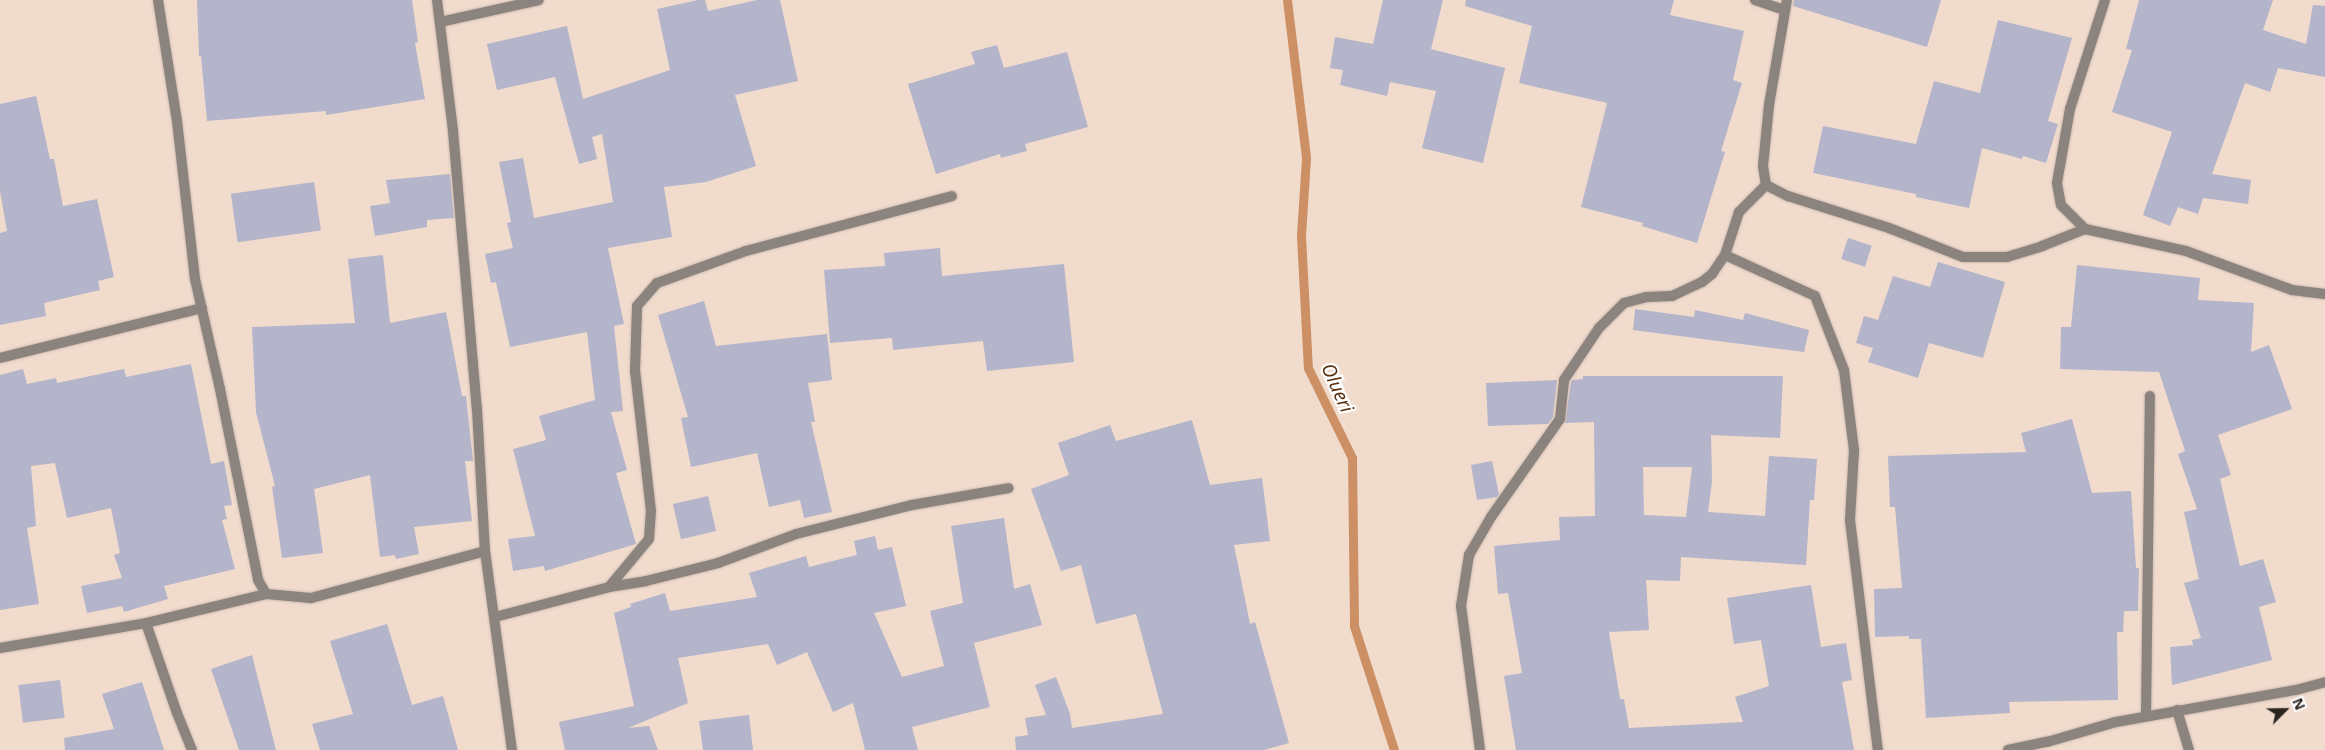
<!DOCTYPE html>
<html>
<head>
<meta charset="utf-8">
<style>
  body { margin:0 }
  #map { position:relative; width:2325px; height:750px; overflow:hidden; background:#f0dbcd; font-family:"Noto Sans",sans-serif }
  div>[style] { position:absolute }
  .stream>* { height:9px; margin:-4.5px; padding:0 4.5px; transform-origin:4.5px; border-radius:4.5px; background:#cc9064 }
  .building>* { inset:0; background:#b4b4ca; transform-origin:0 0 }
  .roads { filter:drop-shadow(0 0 1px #cdbaae) drop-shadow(0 0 1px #cdbaae) }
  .street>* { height:10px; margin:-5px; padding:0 5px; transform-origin:5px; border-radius:5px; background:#8b837d }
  span { translate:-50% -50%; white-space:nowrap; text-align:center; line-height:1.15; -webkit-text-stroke:4.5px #fff; paint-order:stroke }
  .water-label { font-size:19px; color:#5b3211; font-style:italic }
  .north { position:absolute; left:2260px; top:685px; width:50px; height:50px; -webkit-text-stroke:4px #fff; paint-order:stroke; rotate:67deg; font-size:14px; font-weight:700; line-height:20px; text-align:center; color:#2c241f }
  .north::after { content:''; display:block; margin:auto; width:18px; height:22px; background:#2c241f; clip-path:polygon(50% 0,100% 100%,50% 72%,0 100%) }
</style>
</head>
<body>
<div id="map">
  <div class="stream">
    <div style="left:1287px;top:0;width:159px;rotate:83.1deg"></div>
    <div style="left:1306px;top:158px;width:78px;rotate:93.7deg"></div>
    <div style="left:1301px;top:236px;width:132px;rotate:87deg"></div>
    <div style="left:1308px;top:368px;width:100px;rotate:63.9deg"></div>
    <div style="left:1352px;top:458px;width:168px;rotate:89.3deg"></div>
    <div style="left:1354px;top:626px;width:130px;rotate:72.1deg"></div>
  </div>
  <div class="building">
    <div style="clip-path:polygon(197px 0,412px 0,418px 42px,415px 43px,425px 99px,326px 115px,326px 111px,207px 121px,201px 56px,199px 56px)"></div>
    <div style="clip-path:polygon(698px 0,705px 0,708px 11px,757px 0,780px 0,798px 81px,735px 95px,756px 166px,706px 182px,664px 187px,672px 237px,608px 248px,624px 324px,614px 326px,623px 411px,611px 412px,627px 470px,616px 473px,636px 544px,545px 571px,544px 566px,513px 571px,508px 539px,535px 536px,513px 449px,546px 440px,539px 416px,595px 400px,587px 332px,510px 347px,496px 282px,491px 283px,485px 254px,513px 248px,507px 223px,511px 222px,499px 162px,523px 158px,534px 218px,613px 202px,602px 134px,592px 137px,597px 159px,579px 164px,555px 77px,497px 90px,487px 44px,567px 26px,583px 99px,670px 70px,657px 9px)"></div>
    <div style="clip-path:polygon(1383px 0,1443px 0,1431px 49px,1505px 68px,1483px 163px,1422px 148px,1436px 91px,1390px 82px,1387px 96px,1340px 85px,1343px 70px,1330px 68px,1335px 37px,1373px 44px)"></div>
    <div style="clip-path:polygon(1466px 0,1674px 0,1670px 15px,1744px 31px,1733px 80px,1742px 83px,1721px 151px,1725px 152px,1697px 243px,1642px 226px,1643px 223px,1581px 207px,1607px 103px,1519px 83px,1532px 26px,1465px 6px)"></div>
    <div style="clip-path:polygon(1794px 0,1941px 0,1927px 47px,1793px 6px)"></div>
    <div style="clip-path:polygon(2139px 0,2273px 0,2263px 30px,2306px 44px,2313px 5px,2325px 6px,2325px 77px,2278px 68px,2270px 92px,2245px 83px,2212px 174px,2251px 180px,2248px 204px,2203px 198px,2198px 214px,2178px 207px,2170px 226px,2143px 215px,2172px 132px,2112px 112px,2132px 50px,2126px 49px)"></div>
    <div style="clip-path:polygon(1998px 20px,2072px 38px,2048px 121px,2058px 124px,2046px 163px,2023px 156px,2022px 159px,1982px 148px,1969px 208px,1916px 197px,1916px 194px,1813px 173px,1823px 126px,1916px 144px,1934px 81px,1980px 93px)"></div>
    <div style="clip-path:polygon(997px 45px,1004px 68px,1067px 52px,1088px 127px,1025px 144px,1027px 151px,1001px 158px,1000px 154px,936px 174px,908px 84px,975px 64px,971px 52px)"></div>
    <div style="clip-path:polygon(36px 96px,50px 159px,54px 159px,63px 206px,97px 199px,114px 277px,98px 281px,100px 290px,44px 303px,46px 316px,0 325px,0 233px,7px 231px,0 191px,0 104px)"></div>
    <div style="clip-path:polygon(450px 174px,454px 218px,427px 220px,427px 227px,375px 236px,370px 206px,390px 203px,386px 180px)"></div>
    <div style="left:314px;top:182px;width:49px;height:84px;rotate:82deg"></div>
    <div style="left:1848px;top:238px;width:25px;height:22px;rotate:18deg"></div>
    <div style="clip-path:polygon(940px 248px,942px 276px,1064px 264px,1074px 362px,987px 371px,983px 341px,893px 350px,892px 338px,830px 343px,824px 270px,885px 266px,884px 253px)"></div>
    <div style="clip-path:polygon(383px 255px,390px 323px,446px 312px,462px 396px,466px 396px,473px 461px,465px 461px,472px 521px,414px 527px,419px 554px,396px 559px,395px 555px,380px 557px,370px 475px,314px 489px,323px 553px,282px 558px,272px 487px,275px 486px,256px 412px,252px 327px,355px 323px,348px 259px)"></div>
    <div style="clip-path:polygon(1938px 262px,2005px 282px,1983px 358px,1929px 343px,1918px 378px,1868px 362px,1873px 348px,1856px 343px,1864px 316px,1878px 320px,1893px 276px,1930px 287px)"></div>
    <div style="clip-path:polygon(2077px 265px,2200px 278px,2198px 300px,2254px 303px,2251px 352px,2269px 345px,2292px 409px,2218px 435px,2231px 475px,2220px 479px,2240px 566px,2263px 559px,2276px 602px,2259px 607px,2272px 660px,2172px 685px,2170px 647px,2193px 645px,2192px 640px,2201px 638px,2184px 583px,2199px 579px,2184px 512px,2197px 509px,2178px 454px,2185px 451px,2159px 372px,2060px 369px,2061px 327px,2071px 327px)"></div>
    <div style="clip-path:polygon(704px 301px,716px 346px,827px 334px,832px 380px,808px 383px,815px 422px,811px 422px,832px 512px,804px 518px,800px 500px,769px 507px,757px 453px,691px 467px,681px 418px,688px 417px,658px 315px)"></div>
    <div style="clip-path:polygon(1635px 309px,1694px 317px,1695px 310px,1743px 320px,1745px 313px,1809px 330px,1804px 352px,1633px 330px)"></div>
    <div style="clip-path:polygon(191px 364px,211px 464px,224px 461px,232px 505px,224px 506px,227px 519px,222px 520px,235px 569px,164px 586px,168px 599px,144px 606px,124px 612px,122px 606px,87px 613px,81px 586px,122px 578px,114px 555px,120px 553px,111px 508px,67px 518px,55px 463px,31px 466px,36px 526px,27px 528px,39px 604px,0 610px,0 375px,23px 369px,27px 384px,56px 378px,57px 383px,124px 369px,126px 377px)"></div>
    <div style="clip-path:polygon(evenodd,1583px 376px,1783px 376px,1780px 438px,1711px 435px,1712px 481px,1708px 512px,1765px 516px,1769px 456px,1817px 459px,1814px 500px,1810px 500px,1806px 565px,1681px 557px,1680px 581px,1646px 580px,1649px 630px,1609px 632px,1620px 699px,1624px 699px,1629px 728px,1743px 722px,1735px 697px,1769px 686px,1761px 640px,1734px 644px,1727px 598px,1811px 585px,1821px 647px,1846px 643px,1852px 680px,1842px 682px,1854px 750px,1516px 750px,1504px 676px,1522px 673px,1508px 593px,1498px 594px,1494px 546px,1560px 540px,1559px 517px,1595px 516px,1594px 422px,1565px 423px,1571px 382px,1572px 380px,1583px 379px,1583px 376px,1643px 467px,1692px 467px,1686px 517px,1644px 515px,1643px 467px)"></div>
    <div style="clip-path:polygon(1557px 380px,1553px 417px,1548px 424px,1488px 426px,1486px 383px)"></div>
    <div style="clip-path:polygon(2072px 419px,2092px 493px,2131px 491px,2136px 568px,2139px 568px,2138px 611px,2124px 611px,2123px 632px,2117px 632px,2118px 700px,2009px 702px,2010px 713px,1926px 718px,1921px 639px,1909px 639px,1909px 636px,1875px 637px,1874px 589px,1902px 588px,1895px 507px,1890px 507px,1888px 456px,2026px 452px,2021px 433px)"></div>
    <div style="clip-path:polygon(1192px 420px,1210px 485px,1262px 478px,1270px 541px,1234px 545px,1250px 624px,1255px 622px,1289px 743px,1264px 750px,1016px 750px,1015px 737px,1028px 735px,1025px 718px,1046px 715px,1035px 685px,1056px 677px,1070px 714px,1072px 728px,1163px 714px,1136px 614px,1096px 624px,1081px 565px,1061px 571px,1031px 489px,1069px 475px,1058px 443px,1110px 425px,1116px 441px)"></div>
    <div style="clip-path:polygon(1492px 461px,1499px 494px,1497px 497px,1477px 500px,1471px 465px)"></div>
    <div style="left:708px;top:496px;width:36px;height:36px;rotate:77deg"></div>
    <div style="clip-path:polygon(1004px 518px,1014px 589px,1030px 584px,1042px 625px,974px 643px,990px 707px,912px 727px,918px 750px,865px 750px,853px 703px,833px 712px,807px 652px,777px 665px,768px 644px,678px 658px,688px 703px,628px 728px,649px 726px,658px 750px,565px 750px,559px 722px,634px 706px,614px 613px,631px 607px,630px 604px,665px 593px,670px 611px,757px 597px,749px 573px,806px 556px,809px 567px,857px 555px,854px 541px,875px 536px,878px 550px,892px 547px,906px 606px,874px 613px,902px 677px,944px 666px,930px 611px,963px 603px,951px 526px)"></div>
    <div style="clip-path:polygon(387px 624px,412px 705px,443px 696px,458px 750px,320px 750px,312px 724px,353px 714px,330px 641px)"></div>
    <div style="clip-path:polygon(252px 655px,276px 750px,239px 750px,211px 669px)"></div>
    <div style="left:60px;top:680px;width:38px;height:42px;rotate:83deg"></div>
    <div style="clip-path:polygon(142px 682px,164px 750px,65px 750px,64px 738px,114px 729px,102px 694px)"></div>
    <div style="clip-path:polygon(749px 715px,753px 750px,703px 750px,699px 721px)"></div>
  </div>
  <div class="roads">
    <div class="street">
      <div style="left:158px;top:0;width:122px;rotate:81.1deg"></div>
      <div style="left:177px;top:121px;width:159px;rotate:83.5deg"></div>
      <div style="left:195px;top:279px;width:113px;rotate:77.2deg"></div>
      <div style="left:220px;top:389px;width:195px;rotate:78.7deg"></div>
      <div style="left:258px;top:580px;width:16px;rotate:60deg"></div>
      <div style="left:437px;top:0;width:132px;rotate:83deg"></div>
      <div style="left:453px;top:131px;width:279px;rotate:85.1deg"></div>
      <div style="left:477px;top:409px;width:142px;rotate:86.8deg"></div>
      <div style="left:485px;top:551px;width:201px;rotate:82.3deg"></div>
      <div style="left:1755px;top:0;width:31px;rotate:19deg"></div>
      <div style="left:2105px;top:0;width:114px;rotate:107.8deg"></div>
      <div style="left:2070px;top:109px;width:75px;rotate:100deg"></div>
      <div style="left:2057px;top:183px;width:22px;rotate:80deg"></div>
      <div style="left:2061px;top:205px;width:34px;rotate:45deg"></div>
      <div style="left:2085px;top:229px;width:103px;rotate:12.3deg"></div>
      <div style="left:2186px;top:251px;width:113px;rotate:20.2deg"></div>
      <div style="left:2292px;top:290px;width:33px;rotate:7deg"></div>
      <div style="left:440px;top:22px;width:101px;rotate:-12.5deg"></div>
      <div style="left:1766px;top:185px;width:25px;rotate:27deg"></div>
      <div style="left:1788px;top:196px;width:106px;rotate:17.6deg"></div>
      <div style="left:1889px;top:228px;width:79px;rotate:21.4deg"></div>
      <div style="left:1963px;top:257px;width:44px"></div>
      <div style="left:2007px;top:257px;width:37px;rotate:-17deg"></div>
      <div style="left:2042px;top:246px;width:46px;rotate:-21.6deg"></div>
      <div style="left:1766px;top:185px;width:19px;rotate:-99deg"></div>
      <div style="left:1763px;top:166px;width:61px;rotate:-84.4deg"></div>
      <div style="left:1769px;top:105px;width:107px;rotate:-80.3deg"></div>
      <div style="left:1725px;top:255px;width:99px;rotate:24.5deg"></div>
      <div style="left:1815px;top:296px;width:79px;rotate:68.6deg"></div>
      <div style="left:1844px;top:370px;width:81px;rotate:82.9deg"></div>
      <div style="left:1854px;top:450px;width:70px;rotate:93.3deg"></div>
      <div style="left:1850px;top:520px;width:232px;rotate:83.1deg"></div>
      <div style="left:0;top:358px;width:208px;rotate:-13.9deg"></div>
      <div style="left:609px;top:587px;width:62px;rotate:-50.2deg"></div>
      <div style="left:649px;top:539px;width:28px;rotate:-86deg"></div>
      <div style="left:651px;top:511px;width:141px;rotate:-96.5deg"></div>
      <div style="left:635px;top:371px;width:65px;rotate:-88.2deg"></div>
      <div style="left:637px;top:306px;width:30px;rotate:-49deg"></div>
      <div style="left:657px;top:283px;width:95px;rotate:-19.8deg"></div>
      <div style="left:746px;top:251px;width:213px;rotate:-14.9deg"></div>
      <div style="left:495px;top:617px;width:118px;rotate:-14.7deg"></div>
      <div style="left:609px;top:587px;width:37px;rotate:-9deg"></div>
      <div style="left:646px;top:581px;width:74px;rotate:-14deg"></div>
      <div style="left:718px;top:563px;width:83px;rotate:-20.4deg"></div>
      <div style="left:796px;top:534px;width:120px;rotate:-14deg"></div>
      <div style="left:912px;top:505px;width:98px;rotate:-9.9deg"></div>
      <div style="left:146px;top:623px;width:95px;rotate:71deg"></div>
      <div style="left:177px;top:713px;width:40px;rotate:68deg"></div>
      <div style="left:0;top:648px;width:148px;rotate:-9.7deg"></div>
      <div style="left:146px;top:623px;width:123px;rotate:-13.6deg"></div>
      <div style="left:266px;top:594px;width:45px;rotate:5.1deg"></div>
      <div style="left:311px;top:598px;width:180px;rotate:-15.1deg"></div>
      <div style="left:2177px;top:710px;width:42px;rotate:73.3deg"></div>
      <div style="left:2146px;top:716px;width:320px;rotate:-89.3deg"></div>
      <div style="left:1480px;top:750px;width:145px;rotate:-97.5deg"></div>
      <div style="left:1461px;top:606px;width:52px;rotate:-81.1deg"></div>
      <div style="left:1469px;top:555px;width:44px;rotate:-59.9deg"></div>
      <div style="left:1491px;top:517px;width:120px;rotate:-54.9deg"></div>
      <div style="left:1560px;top:419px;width:39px;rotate:-84deg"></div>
      <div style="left:1564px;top:380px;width:63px;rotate:-56.1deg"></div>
      <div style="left:1599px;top:328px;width:35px;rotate:-45deg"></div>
      <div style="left:1624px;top:303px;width:23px;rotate:-15deg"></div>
      <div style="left:1646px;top:297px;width:26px;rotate:-2deg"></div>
      <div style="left:1672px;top:296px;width:33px;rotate:-25deg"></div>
      <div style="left:1702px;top:282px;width:13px;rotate:-39deg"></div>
      <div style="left:1712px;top:274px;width:23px;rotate:-56deg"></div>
      <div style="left:1725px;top:255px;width:45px;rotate:-72deg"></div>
      <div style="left:1739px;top:212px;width:38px;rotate:-45deg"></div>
      <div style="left:2008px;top:750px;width:40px;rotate:-12deg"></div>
      <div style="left:2047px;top:742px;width:72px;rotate:-16.2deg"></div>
      <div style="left:2116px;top:722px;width:183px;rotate:-10.1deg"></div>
      <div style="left:2296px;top:690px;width:30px;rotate:-15deg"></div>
    </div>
  </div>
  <div class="water-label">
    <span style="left:1337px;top:388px;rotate:66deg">Olueri</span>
  </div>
  <div class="north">N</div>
</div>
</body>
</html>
